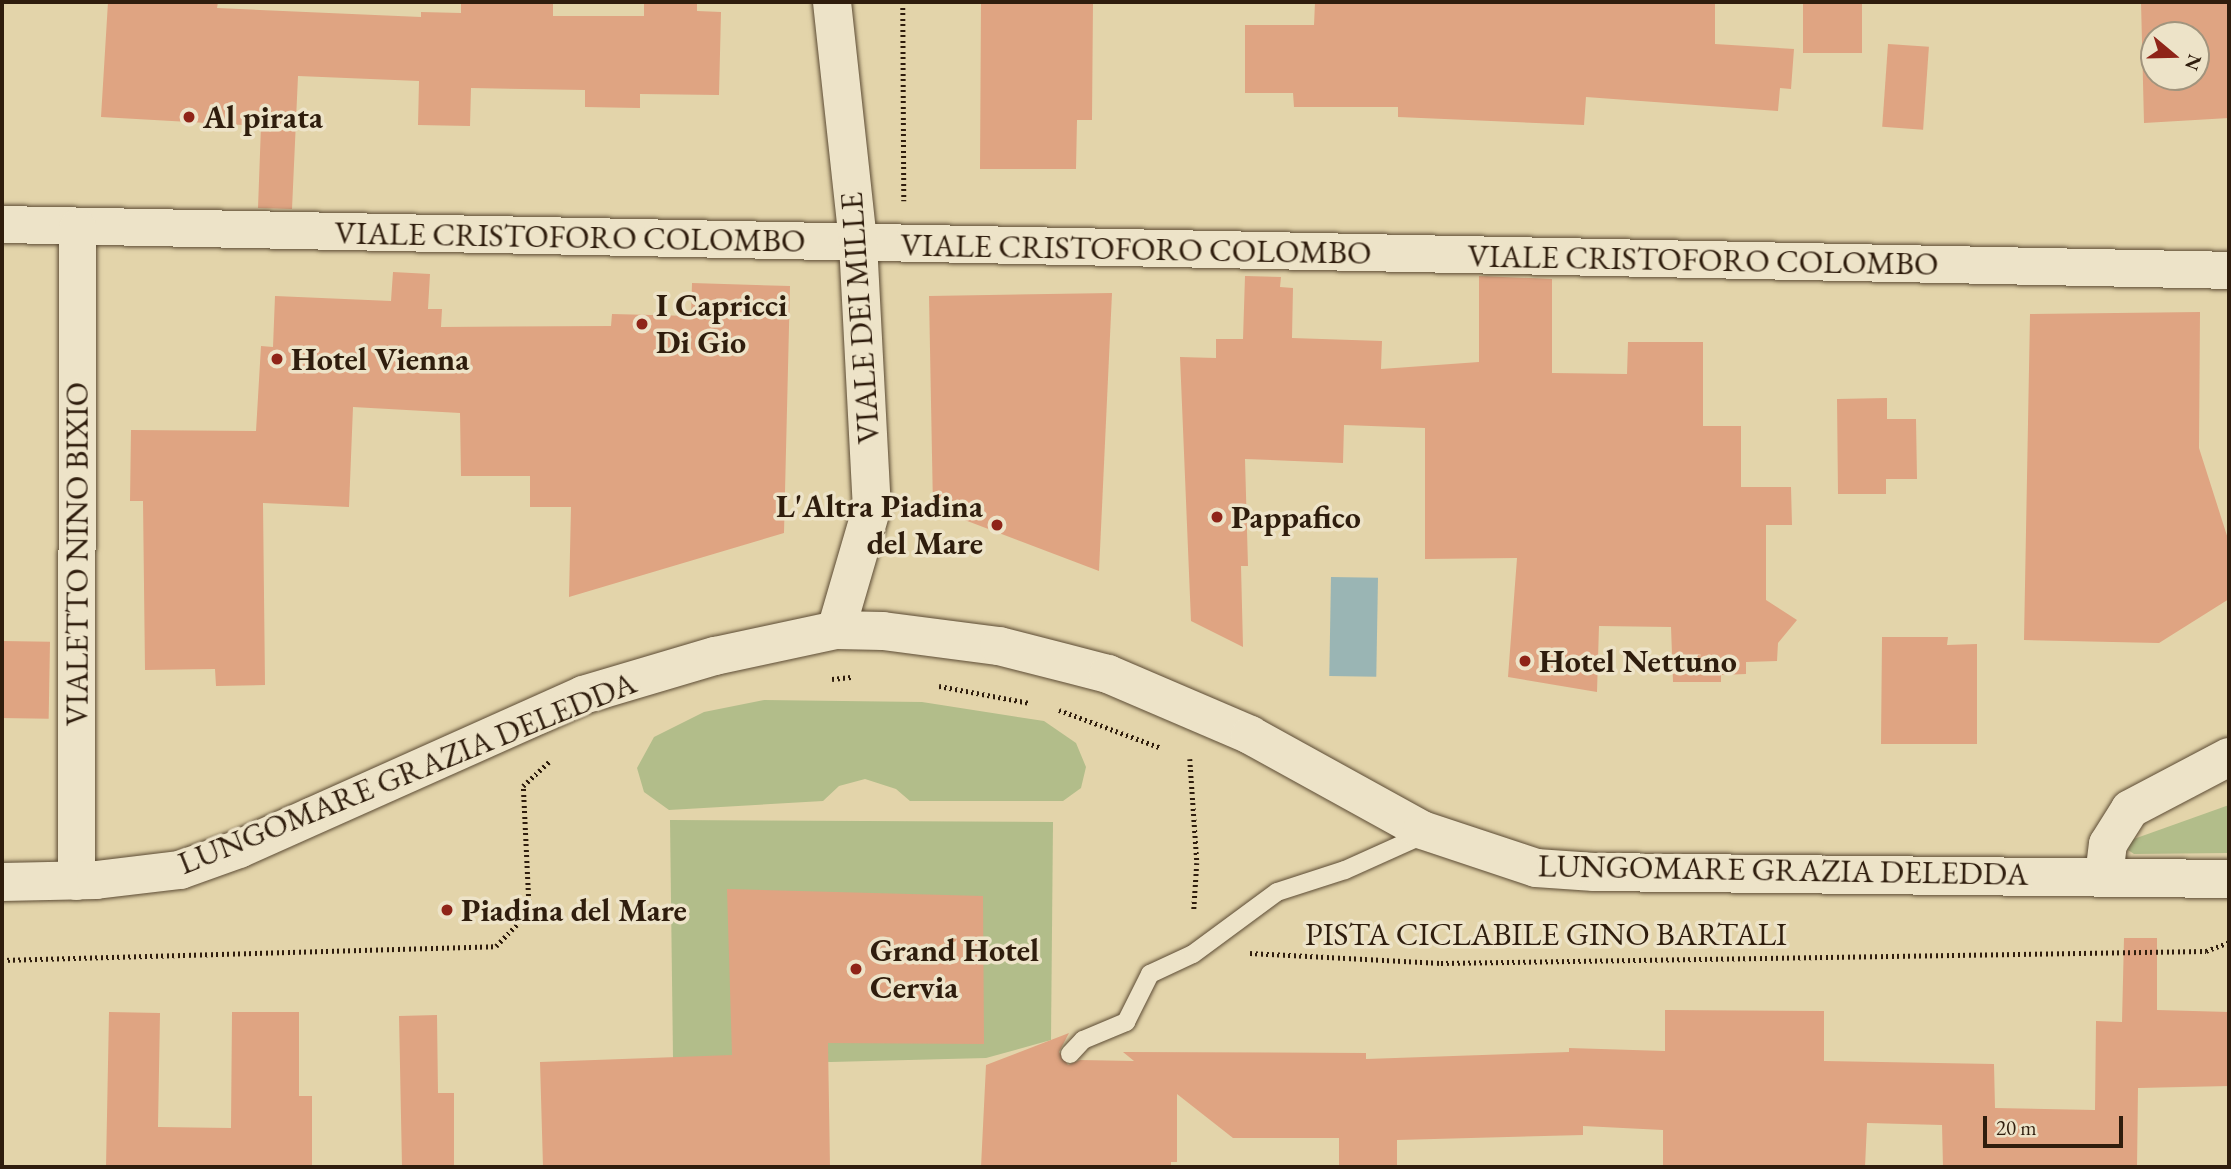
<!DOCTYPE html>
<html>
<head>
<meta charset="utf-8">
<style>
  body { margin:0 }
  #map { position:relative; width:2231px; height:1169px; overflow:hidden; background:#e3d4aa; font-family:"EB Garamond",serif }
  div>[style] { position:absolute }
  .green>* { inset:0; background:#b2bd8a }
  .water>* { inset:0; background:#9ab5b4; transform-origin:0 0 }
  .building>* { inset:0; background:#dfa482; transform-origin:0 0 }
  .path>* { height:4.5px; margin-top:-2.25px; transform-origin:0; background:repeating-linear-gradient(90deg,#2f1d0d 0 2px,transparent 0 5.5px) }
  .roads { filter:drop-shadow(0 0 2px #5c4b34) drop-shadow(0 0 2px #5c4b34) }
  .lane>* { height:18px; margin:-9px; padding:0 9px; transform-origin:9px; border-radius:9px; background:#ede3c8 }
  .street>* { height:37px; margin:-18.5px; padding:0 18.5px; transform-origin:18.5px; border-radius:18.5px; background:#ede3c8 }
  .secondary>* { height:38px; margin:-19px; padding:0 19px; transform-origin:19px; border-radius:19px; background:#ede3c8 }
  .dots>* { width:19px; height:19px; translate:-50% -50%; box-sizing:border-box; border:4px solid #ede3c8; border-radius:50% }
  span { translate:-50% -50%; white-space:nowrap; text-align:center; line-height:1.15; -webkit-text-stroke:7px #ede3c8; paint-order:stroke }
  .poi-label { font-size:32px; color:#2f1d0d; font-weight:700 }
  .left { translate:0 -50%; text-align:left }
  .right { translate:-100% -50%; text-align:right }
  .street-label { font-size:32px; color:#2f1d0d }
  .frame { position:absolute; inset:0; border:4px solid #2f1d0d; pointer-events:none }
  .north { position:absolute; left:2140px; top:21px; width:70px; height:70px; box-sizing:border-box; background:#ede3c8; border:2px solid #a1947d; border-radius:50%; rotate:109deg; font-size:19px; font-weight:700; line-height:28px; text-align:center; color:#2f1d0d }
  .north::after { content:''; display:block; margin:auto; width:24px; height:32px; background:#8f2418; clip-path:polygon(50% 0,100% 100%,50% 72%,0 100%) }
  .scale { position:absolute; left:1983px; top:1116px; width:140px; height:32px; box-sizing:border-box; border:4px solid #2f1d0d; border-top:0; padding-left:9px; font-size:21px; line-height:24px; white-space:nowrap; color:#2f1d0d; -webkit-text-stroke:5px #ede3c8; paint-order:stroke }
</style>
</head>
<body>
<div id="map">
  <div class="green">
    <div style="clip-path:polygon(764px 700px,922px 702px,1044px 721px,1076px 743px,1086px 767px,1081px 788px,1063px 801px,910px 801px,896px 789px,865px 779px,839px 786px,823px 801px,669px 810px,644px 792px,637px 768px,654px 737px,704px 712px)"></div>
    <div style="clip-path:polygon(2229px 805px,2229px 853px,2134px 854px,2128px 850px,2131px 840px)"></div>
    <div style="clip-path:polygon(670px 820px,1053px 822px,1051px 1040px,986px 1058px,831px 1062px,673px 1058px)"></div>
  </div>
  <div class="water">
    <div style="left:1331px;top:577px;width:47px;height:99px;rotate:1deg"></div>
  </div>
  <div class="building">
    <div style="clip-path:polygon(108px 2px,218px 2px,217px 8px,421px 17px,421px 12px,461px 13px,461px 2px,553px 2px,553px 16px,644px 16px,644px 2px,697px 2px,697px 11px,721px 12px,719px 95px,640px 94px,640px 108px,585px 107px,585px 90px,471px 88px,470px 126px,418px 125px,419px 81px,298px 76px,292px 209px,258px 208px,261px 126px,101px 117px)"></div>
    <div style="clip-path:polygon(981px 2px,1093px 2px,1092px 120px,1077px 120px,1076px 169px,980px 169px)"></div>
    <div style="clip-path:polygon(1315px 2px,1715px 2px,1715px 44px,1794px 49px,1791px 89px,1780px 88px,1778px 111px,1586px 97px,1584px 125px,1398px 117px,1398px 107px,1294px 107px,1293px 93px,1245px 93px,1245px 25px,1314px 25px)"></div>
    <div style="left:1803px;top:2px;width:59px;height:51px"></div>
    <div style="clip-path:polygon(evenodd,2141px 2px,2229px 2px,2229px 118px,2144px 123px,2141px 2px,2154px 35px,2196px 35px,2196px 77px,2154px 77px,2154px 35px)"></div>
    <div style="left:1888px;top:44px;width:41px;height:83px;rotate:4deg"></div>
    <div style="clip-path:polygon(393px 272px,430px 274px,428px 309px,442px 309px,441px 327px,611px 326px,612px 314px,691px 316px,692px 283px,790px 286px,784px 533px,569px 597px,571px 507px,530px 507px,530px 476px,461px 476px,460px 413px,353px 407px,349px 507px,263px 503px,265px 685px,216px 686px,215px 669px,145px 670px,143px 501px,130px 501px,131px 430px,256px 431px,261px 346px,273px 347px,275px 296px,391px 301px)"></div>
    <div style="clip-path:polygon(1245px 276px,1281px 277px,1280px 287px,1293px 288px,1292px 338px,1382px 341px,1381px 369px,1479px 362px,1479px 276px,1552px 279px,1552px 373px,1627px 374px,1628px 342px,1703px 342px,1703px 426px,1741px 426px,1741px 487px,1791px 487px,1792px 525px,1766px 525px,1766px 600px,1797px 620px,1778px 643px,1777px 661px,1746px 662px,1746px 674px,1721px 675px,1721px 682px,1673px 682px,1671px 627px,1599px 626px,1597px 692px,1508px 677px,1517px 558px,1425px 559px,1425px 428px,1344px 425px,1343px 463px,1245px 459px,1248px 566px,1241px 566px,1243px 647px,1191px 621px,1180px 357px,1216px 358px,1216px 339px,1243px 339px)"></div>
    <div style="clip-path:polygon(1112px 293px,1099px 571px,933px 508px,929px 296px)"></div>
    <div style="clip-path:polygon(2200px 312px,2199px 448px,2229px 542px,2229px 599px,2159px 643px,2024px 640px,2030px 314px)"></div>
    <div style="clip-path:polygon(1887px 398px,1887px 419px,1916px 419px,1917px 479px,1886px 479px,1886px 494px,1838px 494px,1837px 399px)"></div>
    <div style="clip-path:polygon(1882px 637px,1948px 637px,1947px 645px,1977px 644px,1977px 744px,1881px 744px)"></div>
    <div style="left:2px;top:641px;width:48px;height:77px;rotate:1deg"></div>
    <div style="clip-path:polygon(727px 889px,983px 896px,984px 1044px,828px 1043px,830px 1167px,543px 1167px,540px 1062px,732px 1055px)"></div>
    <div style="clip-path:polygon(2124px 938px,2157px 938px,2157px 1010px,2229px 1012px,2229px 1086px,2138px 1088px,2137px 1167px,1943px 1167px,1942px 1125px,1867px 1123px,1865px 1167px,1663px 1167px,1663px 1130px,1583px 1126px,1583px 1135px,1397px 1140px,1397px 1167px,1339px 1167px,1339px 1138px,1233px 1138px,1177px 1094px,1177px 1162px,1171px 1162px,1171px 1167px,981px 1167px,986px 1065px,1069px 1033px,1059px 1052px,1068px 1065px,1080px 1060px,1134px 1061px,1123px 1052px,1366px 1053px,1366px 1059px,1569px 1052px,1569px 1048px,1665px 1051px,1665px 1010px,1824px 1011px,1824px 1061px,1994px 1064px,1995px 1108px,2095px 1110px,2096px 1021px,2122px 1022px)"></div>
    <div style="clip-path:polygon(109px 1012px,160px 1013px,158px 1127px,231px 1128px,232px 1012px,299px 1012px,299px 1096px,312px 1096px,312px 1167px,106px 1167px)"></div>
    <div style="clip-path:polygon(437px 1015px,438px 1093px,454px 1093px,454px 1167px,402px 1167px,399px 1016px)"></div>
  </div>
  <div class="path">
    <div style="left:903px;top:2px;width:199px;rotate:89.7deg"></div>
    <div style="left:832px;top:679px;width:19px;rotate:-6deg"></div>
    <div style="left:939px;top:686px;width:93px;rotate:10.6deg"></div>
    <div style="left:1059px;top:710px;width:107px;rotate:20.3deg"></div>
    <div style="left:1190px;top:759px;width:104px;rotate:86.1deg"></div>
    <div style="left:1197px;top:863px;width:47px;rotate:93.7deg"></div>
    <div style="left:1250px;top:953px;width:191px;rotate:3deg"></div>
    <div style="left:1441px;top:963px;width:765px;rotate:-0.9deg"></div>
    <div style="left:2206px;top:951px;width:25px;rotate:-21deg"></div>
    <div style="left:2px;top:960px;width:494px;rotate:-1.6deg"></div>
    <div style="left:496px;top:946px;width:47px;rotate:-45.9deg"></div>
    <div style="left:529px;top:912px;width:126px;rotate:-92.7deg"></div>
    <div style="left:523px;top:786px;width:38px;rotate:-43deg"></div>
  </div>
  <div class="roads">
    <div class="lane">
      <div style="left:1070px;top:1054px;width:19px;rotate:-47deg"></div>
      <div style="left:1083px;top:1040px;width:47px;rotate:-22.7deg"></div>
      <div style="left:1126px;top:1022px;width:54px;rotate:-63.4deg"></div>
      <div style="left:1150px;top:974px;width:47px;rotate:-24.9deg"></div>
      <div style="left:1193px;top:954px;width:104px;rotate:-36.4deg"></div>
      <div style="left:1277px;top:892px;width:71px;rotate:-17.9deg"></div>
      <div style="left:1345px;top:870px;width:88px;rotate:-24.2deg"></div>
    </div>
    <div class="street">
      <div style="left:2px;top:224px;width:2227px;rotate:1.18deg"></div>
      <div style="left:76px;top:881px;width:654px;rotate:-89.91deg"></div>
    </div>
    <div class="secondary">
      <div style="left:832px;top:2px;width:242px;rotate:83.8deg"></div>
      <div style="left:858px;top:243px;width:264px;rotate:87deg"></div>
      <div style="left:872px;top:507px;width:128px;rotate:106.3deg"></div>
      <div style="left:2104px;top:876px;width:32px;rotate:-83deg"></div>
      <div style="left:2108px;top:844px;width:41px;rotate:-57.8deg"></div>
      <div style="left:2130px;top:809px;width:112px;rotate:-27.7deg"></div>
      <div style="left:2px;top:882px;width:94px;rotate:-1.2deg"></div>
      <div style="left:96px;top:880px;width:85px;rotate:-6.8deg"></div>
      <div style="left:180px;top:870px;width:63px;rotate:-19.6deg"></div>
      <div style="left:239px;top:849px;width:377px;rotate:-24.1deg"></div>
      <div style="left:583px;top:695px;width:138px;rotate:-16.5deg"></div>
      <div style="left:715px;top:656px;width:124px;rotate:-12.1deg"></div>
      <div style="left:836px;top:630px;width:47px;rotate:1.2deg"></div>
      <div style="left:883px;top:631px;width:117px;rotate:7.4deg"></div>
      <div style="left:999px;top:646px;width:113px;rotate:14.4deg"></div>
      <div style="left:1108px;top:674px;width:155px;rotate:23.2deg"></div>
      <div style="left:1250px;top:735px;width:196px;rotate:28.9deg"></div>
      <div style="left:1422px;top:830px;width:120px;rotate:18.4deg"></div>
      <div style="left:1536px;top:868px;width:58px;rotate:3.9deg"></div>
      <div style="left:1594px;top:872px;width:635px;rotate:0.63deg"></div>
    </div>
  </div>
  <div class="dots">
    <div style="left:189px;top:117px;background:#8f2418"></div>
    <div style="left:642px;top:324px;background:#8f2418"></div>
    <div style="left:277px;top:359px;background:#8f2418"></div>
    <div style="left:1217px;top:517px;background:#8f2418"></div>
    <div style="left:997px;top:525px;background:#8f2418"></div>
    <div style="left:1525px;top:661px;background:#8f2418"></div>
    <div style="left:447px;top:910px;background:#8f2418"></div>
    <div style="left:856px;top:969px;background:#8f2418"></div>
  </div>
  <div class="poi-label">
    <span class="left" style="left:203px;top:117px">Al pirata</span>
    <span class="left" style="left:656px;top:324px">I Capricci<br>Di Gio</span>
    <span class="left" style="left:291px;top:359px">Hotel Vienna</span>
    <span class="right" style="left:983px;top:525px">L'Altra Piadina<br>del Mare</span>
    <span class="left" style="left:1231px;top:517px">Pappafico</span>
    <span class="left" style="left:1539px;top:661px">Hotel Nettuno</span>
    <span class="left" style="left:461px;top:910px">Piadina del Mare</span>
    <span class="left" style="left:870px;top:969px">Grand Hotel<br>Cervia</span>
  </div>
  <div class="street-label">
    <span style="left:570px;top:237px;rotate:1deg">VIALE CRISTOFORO COLOMBO</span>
    <span style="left:1136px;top:249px;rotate:1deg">VIALE CRISTOFORO COLOMBO</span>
    <span style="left:1703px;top:260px;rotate:1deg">VIALE CRISTOFORO COLOMBO</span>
    <span style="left:860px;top:318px;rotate:-94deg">VIALE DEI MILLE</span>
    <span style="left:77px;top:554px;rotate:-90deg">VIALETTO NINO BIXIO</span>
    <span style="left:407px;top:773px;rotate:-22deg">LUNGOMARE GRAZIA DELEDDA</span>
    <span style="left:1783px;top:870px;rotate:1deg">LUNGOMARE GRAZIA DELEDDA</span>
    <span style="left:1546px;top:934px">PISTA CICLABILE GINO BARTALI</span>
  </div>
  <div class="frame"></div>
  <div class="north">N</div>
  <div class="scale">20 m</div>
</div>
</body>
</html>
